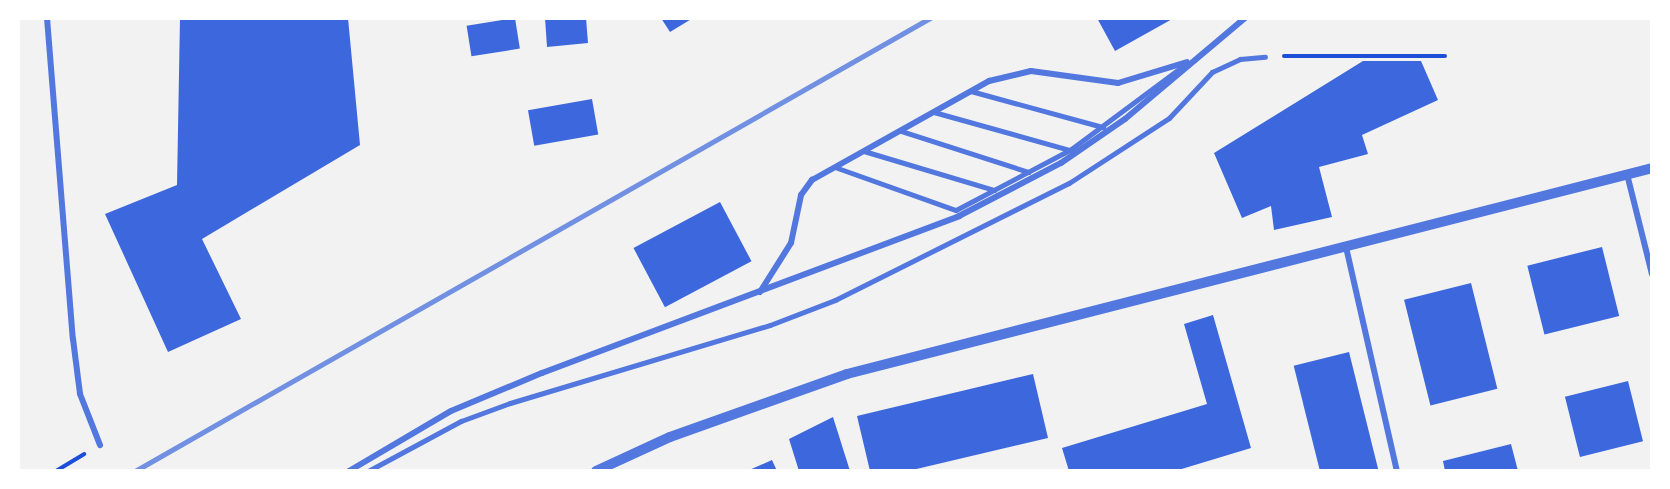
<!DOCTYPE html>
<html>
<head>
<meta charset="utf-8">
<style>
  body { margin:0 }
  #map { position:relative; width:1670px; height:489px; overflow:hidden; background:#f2f2f2; font-family:"DejaVu Sans",sans-serif }
  div>[style] { position:absolute }
  .building>* { inset:0; background:#3d67dc; transform-origin:0 0 }
  .path>* { height:4px; margin:-2px; padding:0 2px; transform-origin:2px; border-radius:2px; background:#1d4ed8 }
  .service>* { height:4.5px; margin:-2.25px; padding:0 2.25px; transform-origin:2.25px; border-radius:2.25px; background:#5277de }
  .pedestrian>* { height:5px; margin:-2.5px; padding:0 2.5px; transform-origin:2.5px; border-radius:2.5px; background:#5277de }
  .minor>* { height:6px; margin:-3px; padding:0 3px; transform-origin:3px; border-radius:3px; background:#5277de }
  .tertiary>* { height:10px; margin:-5px; padding:0 5px; transform-origin:5px; border-radius:5px; background:#5277de }
  .rail>* { height:4.5px; margin:-2.25px; padding:0 2.25px; transform-origin:2.25px; border-radius:2.25px; background:#7290e2 }
  span { translate:-50% -50%; white-space:nowrap; text-align:center; line-height:1.15; -webkit-text-stroke:4.5px #fff; paint-order:stroke }
  .frame { position:absolute; inset:0; border:20px solid #fff; pointer-events:none }
</style>
</head>
<body>
<div id="map">
  <div class="building">
    <div style="clip-path:polygon(180px 18px,348px 18px,360px 145px,202px 239px,241px 319px,168px 352px,105px 214px,177px 185px)"></div>
    <div style="left:515px;top:18px;width:31px;height:49px;rotate:81deg"></div>
    <div style="clip-path:polygon(545px 18px,586px 18px,588px 43px,547px 47px)"></div>
    <div style="clip-path:polygon(661px 18px,693px 18px,670px 32px)"></div>
    <div style="clip-path:polygon(1097px 18px,1174px 18px,1115px 51px)"></div>
    <div style="clip-path:polygon(1363px 61px,1421px 61px,1438px 100px,1362px 135px,1368px 154px,1319px 167px,1332px 217px,1274px 230px,1271px 206px,1242px 218px,1214px 153px)"></div>
    <div style="left:592px;top:99px;width:36px;height:65px;rotate:80deg"></div>
    <div style="left:720px;top:202px;width:67px;height:98px;rotate:62deg"></div>
    <div style="left:1602px;top:247px;width:71px;height:77px;rotate:76deg"></div>
    <div style="left:1471px;top:283px;width:109px;height:69px;rotate:76deg"></div>
    <div style="clip-path:polygon(1213px 315px,1251px 448px,1175px 471px,1069px 471px,1062px 448px,1207px 404px,1184px 324px)"></div>
    <div style="left:1349px;top:352px;width:122px;height:57px;rotate:76deg"></div>
    <div style="clip-path:polygon(1033px 374px,1048px 438px,908px 471px,870px 471px,857px 416px)"></div>
    <div style="left:1628px;top:381px;width:62px;height:65px;rotate:76deg"></div>
    <div style="clip-path:polygon(833px 417px,850px 471px,799px 471px,789px 439px)"></div>
    <div style="clip-path:polygon(1511px 444px,1518px 471px,1445px 471px,1443px 461px)"></div>
    <div style="clip-path:polygon(772px 460px,777px 471px,747px 471px)"></div>
  </div>
  <div class="path">
    <div style="left:1284px;top:56px;width:161px"></div>
    <div style="left:56px;top:471px;width:33px;rotate:-31deg"></div>
  </div>
  <div class="service">
    <div style="left:971px;top:91px;width:137px;rotate:15.3deg"></div>
    <div style="left:934px;top:112px;width:141px;rotate:15.6deg"></div>
    <div style="left:901px;top:131px;width:134px;rotate:17.8deg"></div>
    <div style="left:864px;top:151px;width:136px;rotate:16.7deg"></div>
    <div style="left:835px;top:167px;width:128px;rotate:19.6deg"></div>
    <div style="left:956px;top:210px;width:129px;rotate:-27.8deg"></div>
    <div style="left:1070px;top:150px;width:144px;rotate:-36.6deg"></div>
  </div>
  <div class="pedestrian">
    <div style="left:368px;top:471px;width:106px;rotate:-28.3deg"></div>
    <div style="left:461px;top:421px;width:52px;rotate:-20.2deg"></div>
    <div style="left:510px;top:403px;width:271px;rotate:-16.7deg"></div>
    <div style="left:770px;top:325px;width:70px;rotate:-21deg"></div>
    <div style="left:835px;top:300px;width:262px;rotate:-26.6deg"></div>
    <div style="left:1069px;top:183px;width:119px;rotate:-33deg"></div>
    <div style="left:1169px;top:118px;width:63px;rotate:-46.9deg"></div>
    <div style="left:1212px;top:72px;width:31px;rotate:-25deg"></div>
    <div style="left:1240px;top:59px;width:25px;rotate:-5deg"></div>
  </div>
  <div class="minor">
    <div style="left:47px;top:18px;width:322px;rotate:85.4deg"></div>
    <div style="left:73px;top:339px;width:55px;rotate:82.7deg"></div>
    <div style="left:80px;top:394px;width:55px;rotate:68.6deg"></div>
    <div style="left:1627px;top:174px;width:103px;rotate:76deg"></div>
    <div style="left:1346px;top:247px;width:230px;rotate:77.2deg"></div>
    <div style="left:760px;top:292px;width:58px;rotate:-57.7deg"></div>
    <div style="left:791px;top:243px;width:49px;rotate:-78.2deg"></div>
    <div style="left:801px;top:195px;width:19px;rotate:-54deg"></div>
    <div style="left:812px;top:180px;width:203px;rotate:-29.2deg"></div>
    <div style="left:989px;top:81px;width:43px;rotate:-13.4deg"></div>
    <div style="left:1031px;top:71px;width:88px;rotate:7.9deg"></div>
    <div style="left:1118px;top:83px;width:72px;rotate:-16.9deg"></div>
    <div style="left:349px;top:471px;width:118px;rotate:-30.5deg"></div>
    <div style="left:451px;top:411px;width:99px;rotate:-22.7deg"></div>
    <div style="left:542px;top:373px;width:446px;rotate:-20.6deg"></div>
    <div style="left:959px;top:216px;width:115px;rotate:-27.5deg"></div>
    <div style="left:1061px;top:163px;width:78px;rotate:-34.5deg"></div>
    <div style="left:1125px;top:119px;width:157px;rotate:-40.1deg"></div>
  </div>
  <div class="tertiary">
    <div style="left:596px;top:471px;width:81px;rotate:-24.7deg"></div>
    <div style="left:670px;top:437px;width:188px;rotate:-19.6deg"></div>
    <div style="left:847px;top:374px;width:831px;rotate:-14.35deg"></div>
  </div>
  <div class="rail">
    <div style="left:135px;top:471px;width:915px;rotate:-29.67deg"></div>
  </div>
  <div class="frame"></div>
</div>
</body>
</html>
